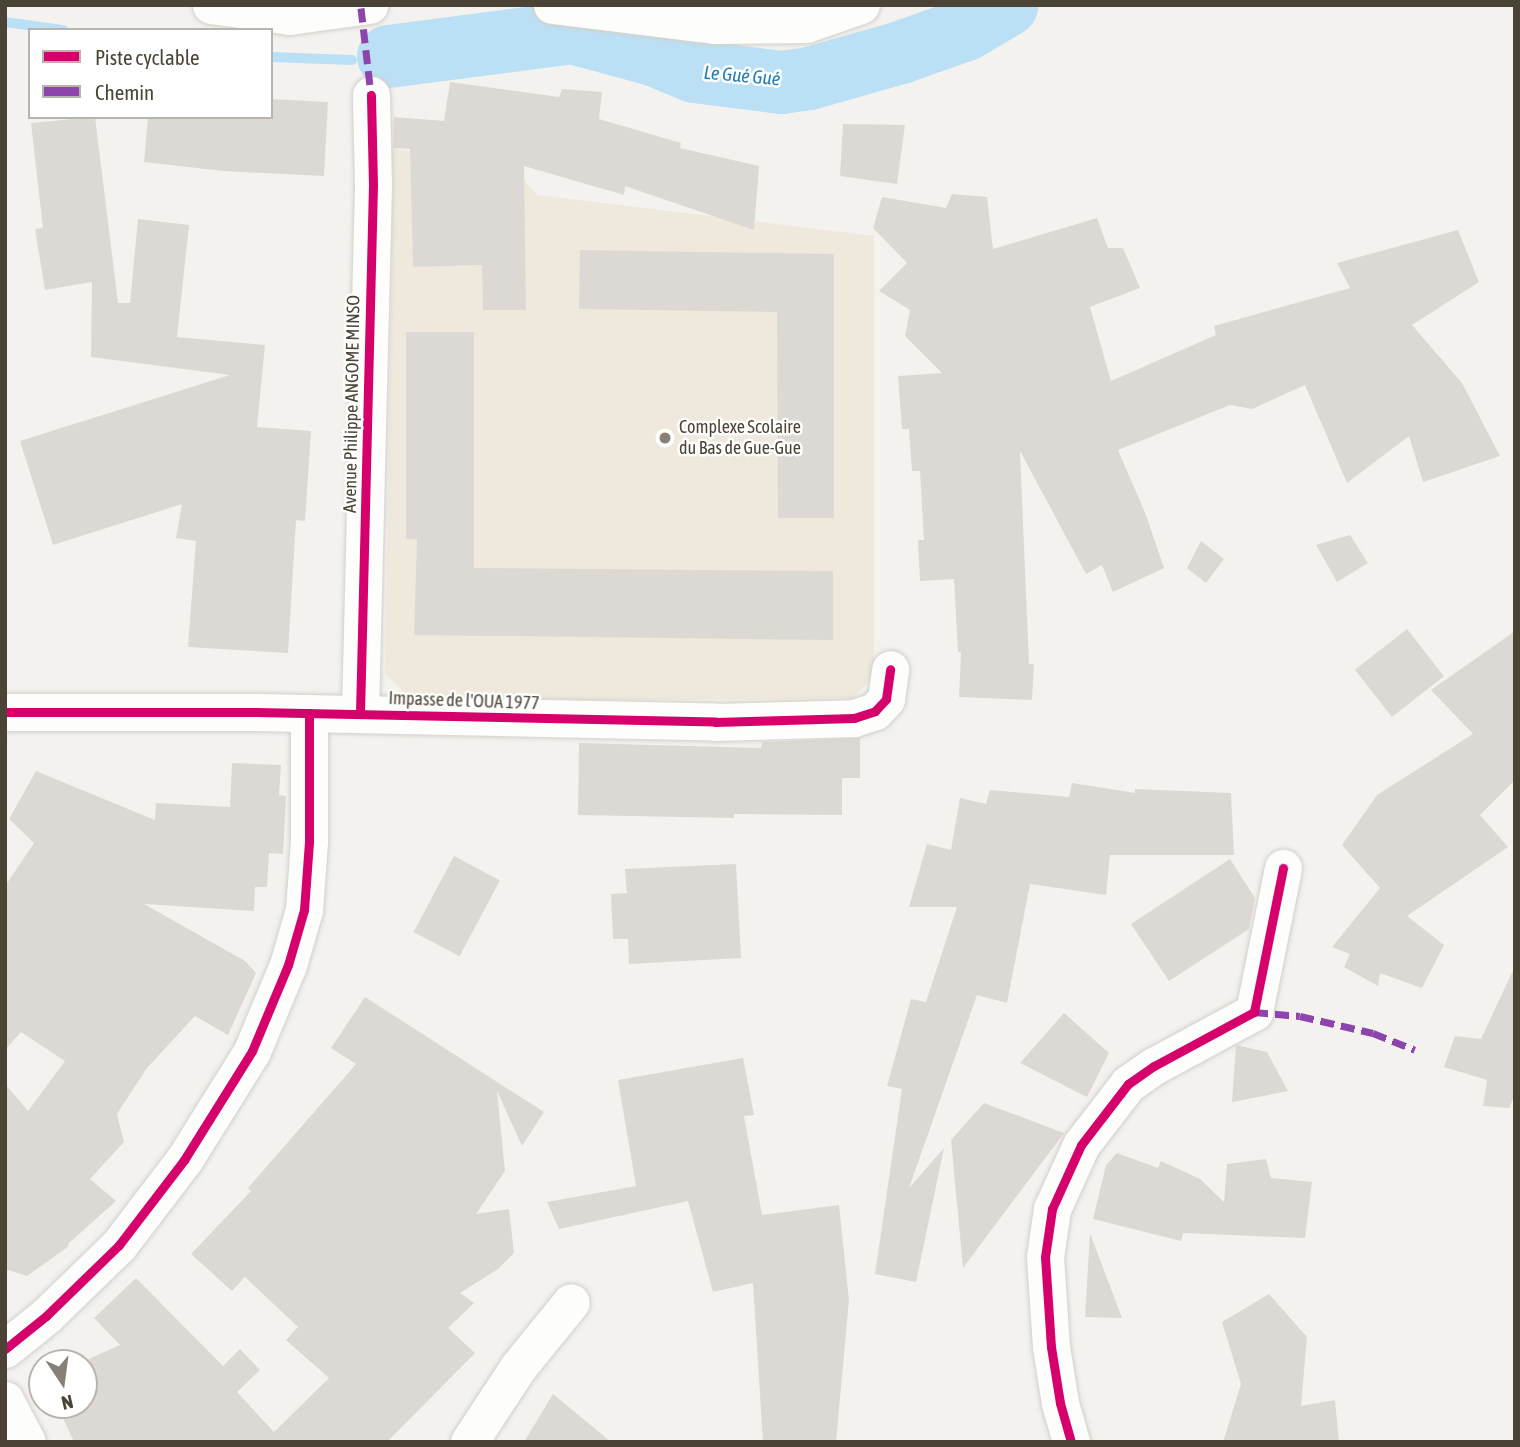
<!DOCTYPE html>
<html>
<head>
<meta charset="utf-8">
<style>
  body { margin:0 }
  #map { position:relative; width:1520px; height:1447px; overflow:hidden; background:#f4f2ee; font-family:"Asap Condensed",sans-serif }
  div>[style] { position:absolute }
  .education>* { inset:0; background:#efe9dd }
  .stream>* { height:10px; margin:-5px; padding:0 5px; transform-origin:5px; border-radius:5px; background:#bbe0f5 }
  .river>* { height:63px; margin:-31.5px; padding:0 31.5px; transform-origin:31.5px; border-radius:31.5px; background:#bbe0f5 }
  .building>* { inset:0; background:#dcd9d4; transform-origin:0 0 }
  .roads { filter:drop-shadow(0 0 2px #d2d0cb) drop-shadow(0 0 2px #d2d0cb) }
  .minor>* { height:37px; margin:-18.5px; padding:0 18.5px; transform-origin:18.5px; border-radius:18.5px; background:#fdfdfc }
  .quiet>* { height:7px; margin-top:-3.5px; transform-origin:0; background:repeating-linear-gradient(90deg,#8e44ad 0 14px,transparent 0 21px) }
  .cycleway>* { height:9px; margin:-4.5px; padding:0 4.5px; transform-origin:4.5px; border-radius:4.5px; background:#d6006c }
  .dots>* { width:19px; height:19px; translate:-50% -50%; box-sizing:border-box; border:4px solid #fff; border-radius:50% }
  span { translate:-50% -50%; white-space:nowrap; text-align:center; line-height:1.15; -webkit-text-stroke:5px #fff; paint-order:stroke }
  .street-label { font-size:18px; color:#4c4337 }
  .poi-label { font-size:18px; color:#4c4337 }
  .left { translate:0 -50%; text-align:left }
  .water-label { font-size:19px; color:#227cb3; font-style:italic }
  .frame { position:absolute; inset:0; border:7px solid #4c4337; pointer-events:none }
  .legend { position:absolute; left:28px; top:28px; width:245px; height:91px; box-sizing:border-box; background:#fff; border:2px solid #b7b4af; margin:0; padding:9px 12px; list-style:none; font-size:21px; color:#4c4337 }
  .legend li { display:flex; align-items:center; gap:14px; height:35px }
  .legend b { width:35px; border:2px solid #b7b4af }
  .north { position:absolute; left:28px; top:1349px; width:70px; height:70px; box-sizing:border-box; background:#fff; border:2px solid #b7b4af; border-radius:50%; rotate:167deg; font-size:19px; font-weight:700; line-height:28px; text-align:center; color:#4c4337 }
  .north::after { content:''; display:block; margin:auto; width:24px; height:32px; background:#878077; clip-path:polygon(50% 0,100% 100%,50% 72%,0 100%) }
</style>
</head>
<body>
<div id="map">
  <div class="education">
    <div style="clip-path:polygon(391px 148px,513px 167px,537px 195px,874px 236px,874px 676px,853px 698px,579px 700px,407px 695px,385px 674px,392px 258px)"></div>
  </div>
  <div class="stream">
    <div style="left:5px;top:22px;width:59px;rotate:7.9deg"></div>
    <div style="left:271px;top:57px;width:81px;rotate:2.1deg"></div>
  </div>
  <div class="river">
    <div style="left:388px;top:56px;width:186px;rotate:-7.4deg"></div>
    <div style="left:572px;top:32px;width:84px;rotate:15.2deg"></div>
    <div style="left:653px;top:54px;width:44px;rotate:22.5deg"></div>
    <div style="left:694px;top:71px;width:88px;rotate:7.2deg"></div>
    <div style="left:781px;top:82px;width:28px;rotate:-8deg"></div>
    <div style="left:809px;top:78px;width:95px;rotate:-15.9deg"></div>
    <div style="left:900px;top:52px;width:69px;rotate:-19.5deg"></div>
    <div style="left:965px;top:29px;width:48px;rotate:-30.3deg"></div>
  </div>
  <div class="building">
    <div style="clip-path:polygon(450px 82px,559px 97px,562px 89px,602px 92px,599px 119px,681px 143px,680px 148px,759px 166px,754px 230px,625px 186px,624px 195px,524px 166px,526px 310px,483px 310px,482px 265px,413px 267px,410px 149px,393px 148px,394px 117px,444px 121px)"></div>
    <div style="clip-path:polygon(271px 99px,328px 102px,324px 176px,223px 171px,144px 162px,148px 117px,271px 117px)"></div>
    <div style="clip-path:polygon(95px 117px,118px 303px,130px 303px,138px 219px,189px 225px,177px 337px,265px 345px,257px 427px,311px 431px,305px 521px,296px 520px,288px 653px,188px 647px,196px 541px,176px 538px,182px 504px,53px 545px,20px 441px,230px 375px,91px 357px,92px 282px,45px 290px,35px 229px,43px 228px,31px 123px)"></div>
    <div style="clip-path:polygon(843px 124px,905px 125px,897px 184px,840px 176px)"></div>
    <div style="clip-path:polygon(952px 194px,987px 197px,993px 249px,1097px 218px,1108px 248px,1123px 248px,1140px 288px,1090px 307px,1111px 381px,1216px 335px,1214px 326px,1350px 288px,1337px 263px,1458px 230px,1479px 282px,1412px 325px,1462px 383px,1500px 456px,1423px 482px,1409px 436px,1347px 483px,1305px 385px,1252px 409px,1230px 405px,1118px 450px,1146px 515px,1164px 568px,1113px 592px,1102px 565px,1086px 574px,1020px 451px,1029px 664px,1034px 664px,1032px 700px,959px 697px,961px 652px,958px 652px,954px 579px,920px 581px,918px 540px,924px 540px,920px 471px,912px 471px,909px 429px,902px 429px,898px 376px,942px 373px,905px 336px,910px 310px,879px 291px,907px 263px,873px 228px,882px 197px,946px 208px)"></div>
    <div style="clip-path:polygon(580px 250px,834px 254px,834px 518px,778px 518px,777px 312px,579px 309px)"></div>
    <div style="clip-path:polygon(406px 332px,474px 332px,474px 568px,833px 571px,833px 640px,414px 635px,417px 539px,406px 539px)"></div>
    <div style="clip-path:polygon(1350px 535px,1368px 563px,1337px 582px,1316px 545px)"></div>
    <div style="clip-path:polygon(1201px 541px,1224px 559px,1206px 583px,1187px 568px)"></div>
    <div style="left:1407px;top:629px;width:60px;height:66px;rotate:52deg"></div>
    <div style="clip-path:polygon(1515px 631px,1515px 780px,1480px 815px,1508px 847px,1407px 916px,1444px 945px,1422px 988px,1380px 973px,1378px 986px,1344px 967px,1350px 954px,1332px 947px,1380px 888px,1342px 845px,1377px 795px,1473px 734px,1431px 690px)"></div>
    <div style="clip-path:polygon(860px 738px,860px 778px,842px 778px,842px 815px,734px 814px,734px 818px,578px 815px,579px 743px,761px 748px,762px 742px)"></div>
    <div style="clip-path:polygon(232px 763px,281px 765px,279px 795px,286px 796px,283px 854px,269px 853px,267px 887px,255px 887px,254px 911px,144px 904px,245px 961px,256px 973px,228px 1035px,195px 1016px,147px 1068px,117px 1114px,124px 1142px,90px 1179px,116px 1201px,68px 1244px,68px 1247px,27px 1276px,5px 1269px,5px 1084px,28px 1111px,65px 1061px,21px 1032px,5px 1050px,5px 886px,34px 843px,9px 819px,36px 771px,155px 820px,156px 803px,230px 807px)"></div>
    <div style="clip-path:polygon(1072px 783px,1135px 793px,1135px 789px,1231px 793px,1234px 855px,1110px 855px,1106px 895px,1030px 884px,1007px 1003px,977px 995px,909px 1188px,944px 1148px,916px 1282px,875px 1274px,902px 1089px,887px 1086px,911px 999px,926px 1002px,957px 907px,909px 907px,927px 844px,951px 850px,960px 798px,986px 804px,990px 790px,1069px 797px)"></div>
    <div style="left:454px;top:856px;width:52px;height:86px;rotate:28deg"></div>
    <div style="clip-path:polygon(1230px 859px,1255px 898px,1249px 929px,1169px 981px,1131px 924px)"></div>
    <div style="clip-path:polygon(736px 864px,741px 958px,629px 964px,628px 939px,613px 939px,611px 894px,627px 893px,625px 869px)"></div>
    <div style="clip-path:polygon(1515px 966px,1515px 1095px,1509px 1108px,1483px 1106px,1487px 1080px,1444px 1067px,1455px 1036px,1481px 1039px)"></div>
    <div style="clip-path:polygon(365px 997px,544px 1112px,522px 1146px,497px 1091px,505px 1171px,476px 1214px,509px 1209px,514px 1253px,498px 1269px,460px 1293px,474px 1303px,448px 1328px,475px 1353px,387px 1442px,74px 1442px,57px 1405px,84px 1405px,84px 1363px,80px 1363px,120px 1345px,94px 1318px,136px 1278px,223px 1366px,240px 1349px,260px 1370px,237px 1392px,274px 1432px,329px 1378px,286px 1340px,298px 1327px,245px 1277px,232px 1291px,191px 1254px,251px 1191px,248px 1188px,356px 1064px,331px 1048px)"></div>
    <div style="clip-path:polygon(1064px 1013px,1109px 1053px,1087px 1097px,1020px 1063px)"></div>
    <div style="clip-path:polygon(1236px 1045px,1267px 1052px,1288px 1091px,1232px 1102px)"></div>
    <div style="clip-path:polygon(743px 1058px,754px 1115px,744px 1116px,762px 1215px,839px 1205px,849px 1300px,836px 1442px,763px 1442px,753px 1283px,713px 1292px,688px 1201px,559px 1229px,547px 1202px,636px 1186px,618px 1080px)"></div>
    <div style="clip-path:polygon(984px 1103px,1064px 1133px,963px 1268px,951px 1140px)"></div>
    <div style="clip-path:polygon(1117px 1153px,1158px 1168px,1161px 1161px,1200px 1179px,1224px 1202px,1227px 1164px,1266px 1159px,1271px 1178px,1312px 1182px,1305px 1238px,1183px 1233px,1181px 1241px,1093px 1219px,1106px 1165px)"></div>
    <div style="clip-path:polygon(1090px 1233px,1122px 1318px,1085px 1317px)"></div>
    <div style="clip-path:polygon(1269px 1294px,1307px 1337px,1301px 1406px,1335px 1400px,1339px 1442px,1223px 1442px,1241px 1384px,1222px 1322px)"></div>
    <div style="clip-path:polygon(553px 1394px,611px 1442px,524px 1442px)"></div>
  </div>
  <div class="roads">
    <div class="minor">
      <div style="left:211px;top:5px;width:79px;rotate:8deg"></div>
      <div style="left:289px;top:16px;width:81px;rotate:-7.8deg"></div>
      <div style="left:552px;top:5px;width:165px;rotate:7deg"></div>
      <div style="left:716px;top:25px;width:90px;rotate:-0.6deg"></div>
      <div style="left:806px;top:24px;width:58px;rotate:-19.1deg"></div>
      <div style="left:5px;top:712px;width:251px"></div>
      <div style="left:256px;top:712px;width:459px;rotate:1.2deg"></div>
      <div style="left:715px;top:722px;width:139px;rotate:-1.6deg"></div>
      <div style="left:854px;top:718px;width:22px;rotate:-18deg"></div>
      <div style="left:875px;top:711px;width:16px;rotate:-47deg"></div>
      <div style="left:886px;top:699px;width:30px;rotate:-82deg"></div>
      <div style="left:360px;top:713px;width:528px;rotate:-88.59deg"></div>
      <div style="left:373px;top:185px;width:90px;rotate:-91.3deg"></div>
      <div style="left:5px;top:1349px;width:53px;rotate:-38.8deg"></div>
      <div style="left:46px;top:1316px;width:102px;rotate:-44.2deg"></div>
      <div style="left:119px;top:1245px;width:107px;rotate:-52.6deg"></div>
      <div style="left:184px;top:1160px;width:128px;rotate:-58deg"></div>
      <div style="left:252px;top:1051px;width:93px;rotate:-67.3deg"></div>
      <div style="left:288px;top:965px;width:57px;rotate:-73.8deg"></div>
      <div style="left:304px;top:910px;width:68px;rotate:-85.8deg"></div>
      <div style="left:309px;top:842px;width:129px;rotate:-90deg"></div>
      <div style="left:5px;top:1400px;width:47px;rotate:62.4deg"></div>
      <div style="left:469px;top:1442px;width:91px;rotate:-56.7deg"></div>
      <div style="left:519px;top:1366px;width:82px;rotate:-50.9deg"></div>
      <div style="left:1071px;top:1442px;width:41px;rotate:-105.8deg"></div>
      <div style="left:1060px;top:1403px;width:57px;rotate:-99.1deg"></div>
      <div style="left:1051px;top:1347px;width:90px;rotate:-93.8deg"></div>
      <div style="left:1045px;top:1257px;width:49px;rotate:-81.7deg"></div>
      <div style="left:1052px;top:1209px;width:70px;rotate:-65.6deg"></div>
      <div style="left:1081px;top:1145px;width:77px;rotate:-52.4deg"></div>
      <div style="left:1128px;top:1084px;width:32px;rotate:-35deg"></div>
      <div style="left:1154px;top:1066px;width:114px;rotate:-28.4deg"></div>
      <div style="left:1254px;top:1012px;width:147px;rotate:-78.6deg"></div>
    </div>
  </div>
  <div class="quiet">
    <div style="left:361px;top:8px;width:88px;rotate:83.4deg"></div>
    <div style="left:1254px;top:1012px;width:46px;rotate:5deg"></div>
    <div style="left:1300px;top:1016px;width:75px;rotate:13.1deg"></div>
    <div style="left:1373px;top:1033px;width:45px;rotate:22deg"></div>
  </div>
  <div class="cycleway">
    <div style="left:5px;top:712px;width:251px"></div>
    <div style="left:256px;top:712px;width:459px;rotate:1.2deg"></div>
    <div style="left:715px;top:722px;width:139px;rotate:-1.6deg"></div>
    <div style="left:854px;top:718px;width:22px;rotate:-18deg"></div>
    <div style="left:875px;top:711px;width:16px;rotate:-47deg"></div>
    <div style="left:886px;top:699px;width:30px;rotate:-82deg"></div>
    <div style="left:360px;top:713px;width:528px;rotate:-88.59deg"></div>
    <div style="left:373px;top:185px;width:90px;rotate:-91.3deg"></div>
    <div style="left:5px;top:1349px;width:53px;rotate:-38.8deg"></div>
    <div style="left:46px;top:1316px;width:102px;rotate:-44.2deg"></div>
    <div style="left:119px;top:1245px;width:107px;rotate:-52.6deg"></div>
    <div style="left:184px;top:1160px;width:128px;rotate:-58deg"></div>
    <div style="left:252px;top:1051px;width:93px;rotate:-67.3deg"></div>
    <div style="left:288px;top:965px;width:57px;rotate:-73.8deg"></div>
    <div style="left:304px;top:910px;width:68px;rotate:-85.8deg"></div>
    <div style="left:309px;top:842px;width:129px;rotate:-90deg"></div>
    <div style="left:1071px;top:1442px;width:41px;rotate:-105.8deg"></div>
    <div style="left:1060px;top:1403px;width:57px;rotate:-99.1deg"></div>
    <div style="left:1051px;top:1347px;width:90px;rotate:-93.8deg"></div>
    <div style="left:1045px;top:1257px;width:49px;rotate:-81.7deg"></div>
    <div style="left:1052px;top:1209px;width:70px;rotate:-65.6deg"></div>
    <div style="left:1081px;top:1145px;width:77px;rotate:-52.4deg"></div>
    <div style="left:1128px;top:1084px;width:32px;rotate:-35deg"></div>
    <div style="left:1154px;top:1066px;width:114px;rotate:-28.4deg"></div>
    <div style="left:1254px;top:1012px;width:147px;rotate:-78.6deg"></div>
  </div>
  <div class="dots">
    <div style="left:665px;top:438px;background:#878077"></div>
  </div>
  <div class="street-label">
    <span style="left:352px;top:404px;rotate:-89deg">Avenue Philippe ANGOME MINSO</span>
    <span style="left:464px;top:701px;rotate:2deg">Impasse de l'OUA 1977</span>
  </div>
  <div class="poi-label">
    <span class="left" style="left:679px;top:438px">Complexe Scolaire<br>du Bas de Gue-Gue</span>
  </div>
  <div class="water-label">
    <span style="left:742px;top:76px;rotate:5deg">Le Gué Gué</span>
  </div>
  <div class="frame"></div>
  <ul class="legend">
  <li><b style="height:9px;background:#d6006c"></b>Piste cyclable</li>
  <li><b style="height:9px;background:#8e44ad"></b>Chemin</li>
  </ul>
  <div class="north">N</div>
</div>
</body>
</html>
